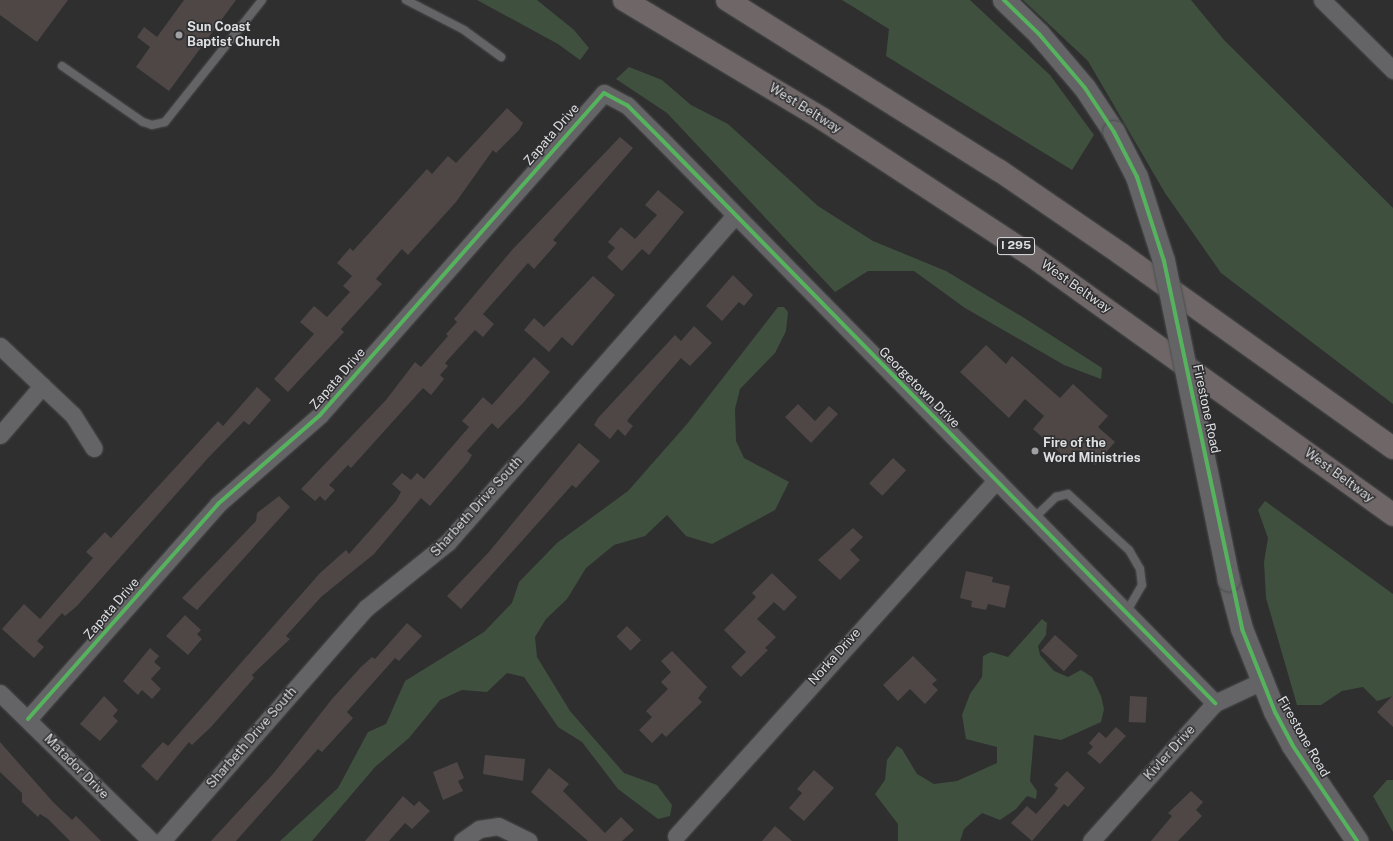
<!DOCTYPE html>
<html>
<head>
<meta charset="utf-8">
<style>
  body { margin:0 }
  #map { position:relative; width:1393px; height:841px; overflow:hidden; background:#2f2f30; font-family:"Public Sans",sans-serif }
  div>[style] { position:absolute }
  .green>* { inset:0; background:#3f503e }
  .building>* { inset:0; background:#4e4746; transform-origin:0 0 }
  .roads { filter:drop-shadow(0 0 1px #4b4c4d) drop-shadow(0 0 1px #4b4c4d) }
  .lane>* { height:8px; margin:-4px; padding:0 4px; transform-origin:4px; border-radius:4px; background:#646466 }
  .street>* { height:17px; margin:-8.5px; padding:0 8.5px; transform-origin:8.5px; border-radius:8.5px; background:#646466 }
  .secondary>* { height:22px; margin:-11px; padding:0 11px; transform-origin:11px; border-radius:11px; background:#646466 }
  .highway>* { height:22px; margin:-11px; padding:0 11px; transform-origin:11px; border-radius:11px; background:#6f6767 }
  .bridges { filter:drop-shadow(0 0 1px #4b4c4d) drop-shadow(0 0 1px #4b4c4d) }
  .secondary-bridge>* { height:22px; margin:-11px; padding:0 11px; transform-origin:11px; border-radius:11px; background:#646466 }
  .cycleway>* { height:4px; margin:-2px; padding:0 2px; transform-origin:2px; border-radius:2px; background:#56b35d }
  .dots>* { width:11px; height:11px; translate:-50% -50%; box-sizing:border-box; border:2px solid #2e2e31; border-radius:50% }
  span { translate:-50% -50%; white-space:nowrap; text-align:center; line-height:1.15; -webkit-text-stroke:3px #2e2e31; paint-order:stroke }
  .shield-label span { padding:1px 3px; background:#2e2e31; border:1px solid; border-radius:3px; -webkit-text-stroke-width:0 }
  .shield-label { font-size:12px; color:#dedfe1; font-weight:700 }
  .poi-label { font-size:13px; color:#dedfe1; font-weight:700 }
  .left { translate:0 -50%; text-align:left }
  .street-label { font-size:13px; color:#dedfe1 }
</style>
</head>
<body>
<div id="map">
  <div class="green">
    <div style="clip-path:polygon(477px 0,537px 0,574px 30px,589px 48px,580px 60px,558px 44px)"></div>
    <div style="clip-path:polygon(842px 0,970px 0,1050px 75px,1094px 135px,1072px 170px,886px 56px,889px 29px)"></div>
    <div style="clip-path:polygon(1023px 0,1191px 0,1224px 40px,1393px 208px,1393px 404px,1221px 273px,1165px 193px,1088px 61px)"></div>
    <div style="clip-path:polygon(629px 67px,662px 80px,691px 105px,728px 124px,818px 206px,873px 241px,946px 271px,1026px 319px,1102px 368px,1101px 379px,1064px 365px,965px 308px,914px 271px,868px 271px,835px 292px,667px 113px,616px 79px)"></div>
    <div style="clip-path:polygon(778px 307px,784px 307px,788px 312px,786px 331px,775px 353px,740px 389px,735px 409px,736px 441px,744px 458px,789px 482px,775px 510px,712px 544px,686px 536px,667px 515px,645px 536px,614px 545px,586px 568px,567px 599px,546px 619px,535px 637px,537px 657px,570px 711px,624px 773px,657px 785px,672px 805px,670px 816px,658px 819px,618px 789px,582px 742px,558px 727px,524px 677px,507px 673px,487px 692px,462px 690px,440px 700px,409px 738px,375px 767px,312px 841px,280px 841px,338px 788px,368px 732px,386px 724px,405px 681px,484px 632px,512px 603px,519px 582px,557px 543px,628px 491px,687px 424px)"></div>
    <div style="clip-path:polygon(1265px 501px,1393px 594px,1393px 696px,1377px 701px,1363px 687px,1342px 691px,1321px 705px,1297px 705px,1266px 598px,1264px 562px,1268px 538px,1258px 510px)"></div>
    <div style="clip-path:polygon(1042px 619px,1047px 623px,1046px 635px,1038px 646px,1040px 655px,1054px 671px,1068px 677px,1081px 670px,1092px 677px,1101px 696px,1104px 709px,1101px 722px,1061px 740px,1034px 735px,1030px 781px,1037px 791px,1036px 799px,1027px 796px,1016px 809px,1000px 820px,982px 813px,964px 829px,960px 841px,898px 841px,898px 824px,875px 794px,885px 780px,887px 760px,897px 746px,902px 749px,917px 774px,934px 784px,957px 781px,997px 763px,997px 747px,966px 739px,962px 715px,970px 694px,982px 677px,983px 656px,991px 652px,1008px 657px)"></div>
    <div style="clip-path:polygon(1387px 780px,1393px 780px,1393px 832px,1373px 796px)"></div>
  </div>
  <div class="building">
    <div style="clip-path:polygon(0 0,68px 0,37px 42px,0 15px)"></div>
    <div style="clip-path:polygon(184px 0,236px 0,169px 91px,136px 67px,150px 47px,137px 37px,144px 27px,157px 37px)"></div>
    <div style="clip-path:polygon(507px 108px,523px 123px,519px 130px,496px 153px,493px 150px,456px 202px,408px 255px,402px 249px,376px 279px,382px 284px,341px 329px,344px 332px,288px 392px,274px 379px,314px 334px,300px 322px,314px 306px,327px 317px,350px 292px,343px 286px,352px 276px,337px 263px,350px 248px,353px 251px,427px 169px,432px 174px,448px 156px,456px 163px)"></div>
    <div style="clip-path:polygon(620px 137px,633px 148px,553px 240px,557px 243px,534px 269px,528px 263px,483px 314px,494px 324px,483px 337px,475px 330px,445px 363px,448px 366px,440px 375px,444px 379px,431px 395px,423px 388px,351px 468px,348px 465px,329px 485px,335px 490px,325px 501px,320px 496px,315px 501px,301px 489px,386px 400px,415px 362px,421px 367px,448px 336px,446px 334px,457px 322px,454px 319px,512px 250px)"></div>
    <div style="clip-path:polygon(658px 190px,684px 212px,649px 255px,642px 249px,622px 271px,607px 257px,615px 248px,608px 242px,621px 227px,635px 239px,657px 215px,645px 205px)"></div>
    <div style="clip-path:polygon(733px 275px,753px 295px,744px 306px,739px 302px,722px 321px,706px 306px)"></div>
    <div style="clip-path:polygon(593px 276px,615px 295px,572px 346px,562px 337px,549px 352px,524px 330px,534px 318px,544px 327px)"></div>
    <div style="clip-path:polygon(694px 326px,712px 343px,690px 366px,681px 358px,629px 418px,627px 421px,633px 426px,625px 436px,618px 429px,610px 439px,594px 425px,598px 418px,675px 335px,681px 341px)"></div>
    <div style="clip-path:polygon(986px 345px,1006px 364px,1012px 356px,1060px 398px,1073px 384px,1108px 416px,1098px 427px,1115px 442px,1095px 465px,1077px 450px,1068px 460px,1033px 429px,1044px 416px,1025px 399px,1009px 418px,960px 372px)"></div>
    <div style="clip-path:polygon(534px 357px,550px 372px,523px 403px,498px 429px,492px 423px,467px 451px,472px 455px,468px 462px,430px 506px,421px 498px,374px 554px,321px 597px,286px 636px,290px 639px,252px 675px,254px 678px,211px 727px,192px 745px,189px 742px,157px 781px,141px 766px,163px 742px,168px 746px,320px 573px,346px 550px,349px 554px,396px 501px,401px 492px,392px 484px,402px 473px,411px 480px,417px 473px,424px 479px,469px 427px,462px 421px,483px 397px,492px 405px)"></div>
    <div style="clip-path:polygon(257px 387px,271px 400px,249px 425px,244px 421px,208px 458px,77px 606px,65px 616px,62px 613px,37px 641px,44px 647px,34px 658px,2px 629px,24px 604px,40px 619px,93px 558px,86px 552px,105px 532px,111px 538px,218px 421px,223px 426px)"></div>
    <div style="clip-path:polygon(798px 404px,815px 421px,829px 406px,838px 414px,811px 443px,785px 417px)"></div>
    <div style="clip-path:polygon(579px 443px,600px 461px,576px 488px,572px 485px,461px 609px,447px 596px,488px 553px)"></div>
    <div style="left:893px;top:458px;width:18px;height:35px;rotate:43deg"></div>
    <div style="clip-path:polygon(279px 496px,290px 507px,197px 610px,182px 598px,256px 521px,257px 513px)"></div>
    <div style="clip-path:polygon(853px 528px,863px 537px,850px 550px,860px 560px,840px 580px,818px 560px)"></div>
    <div style="clip-path:polygon(966px 571px,993px 577px,992px 582px,1010px 586px,1005px 608px,988px 604px,986px 610px,971px 607px,972px 601px,960px 598px)"></div>
    <div style="clip-path:polygon(772px 573px,797px 597px,784px 611px,774px 602px,757px 619px,776px 637px,765px 648px,768px 650px,741px 677px,731px 667px,746px 652px,724px 630px,756px 597px,752px 593px)"></div>
    <div style="clip-path:polygon(185px 615px,201px 630px,197px 634px,202px 639px,188px 655px,166px 636px)"></div>
    <div style="clip-path:polygon(407px 623px,422px 636px,399px 661px,395px 658px,347px 712px,353px 718px,322px 752px,318px 749px,236px 841px,211px 841px,273px 774px,332px 699px,361px 667px,372px 657px,375px 659px)"></div>
    <div style="left:627px;top:626px;width:20px;height:15px;rotate:45deg"></div>
    <div style="left:1055px;top:635px;width:31px;height:21px;rotate:42deg"></div>
    <div style="clip-path:polygon(150px 648px,159px 656px,154px 662px,161px 668px,151px 679px,161px 689px,152px 699px,142px 690px,138px 695px,123px 681px)"></div>
    <div style="clip-path:polygon(672px 651px,707px 687px,698px 698px,702px 702px,666px 737px,662px 733px,652px 743px,639px 730px,652px 717px,646px 711px,668px 689px,661px 682px,671px 672px,661px 661px)"></div>
    <div style="clip-path:polygon(913px 656px,937px 680px,932px 684px,938px 690px,925px 704px,910px 689px,898px 701px,883px 685px)"></div>
    <div style="clip-path:polygon(1393px 695px,1393px 727px,1377px 712px)"></div>
    <div style="clip-path:polygon(104px 696px,118px 710px,113px 716px,118px 721px,100px 741px,80px 724px)"></div>
    <div style="left:1130px;top:696px;width:17px;height:26px;rotate:3deg"></div>
    <div style="clip-path:polygon(1116px 727px,1126px 736px,1100px 764px,1087px 753px,1093px 747px,1089px 743px,1099px 732px,1106px 738px)"></div>
    <div style="clip-path:polygon(0 742px,53px 802px,72px 820px,76px 816px,101px 841px,70px 841px,48px 819px,40px 814px,38px 817px,22px 802px,22px 793px,0 772px)"></div>
    <div style="clip-path:polygon(485px 755px,525px 759px,523px 781px,483px 774px)"></div>
    <div style="clip-path:polygon(457px 762px,464px 778px,458px 781px,463px 791px,443px 800px,433px 772px)"></div>
    <div style="clip-path:polygon(549px 768px,569px 784px,563px 791px,605px 833px,621px 817px,634px 830px,622px 841px,588px 841px,531px 792px)"></div>
    <div style="clip-path:polygon(814px 770px,834px 788px,804px 821px,789px 808px,802px 793px,797px 789px)"></div>
    <div style="clip-path:polygon(1067px 771px,1085px 788px,1068px 807px,1064px 804px,1032px 841px,1011px 823px,1027px 806px,1036px 814px,1054px 794px,1058px 788px,1054px 785px)"></div>
    <div style="clip-path:polygon(1191px 791px,1203px 802px,1196px 810px,1202px 816px,1178px 841px,1151px 841px,1172px 816px,1168px 813px)"></div>
    <div style="clip-path:polygon(403px 796px,414px 806px,419px 801px,430px 811px,412px 829px,405px 823px,389px 841px,365px 841px)"></div>
    <div style="clip-path:polygon(775px 826px,792px 841px,762px 841px)"></div>
  </div>
  <div class="roads">
    <div class="lane">
      <div style="left:406px;top:0;width:65px;rotate:27.3deg"></div>
      <div style="left:464px;top:30px;width:46px;rotate:36.1deg"></div>
      <div style="left:62px;top:66px;width:98px;rotate:34.7deg"></div>
      <div style="left:143px;top:122px;width:9px;rotate:18deg"></div>
      <div style="left:152px;top:125px;width:13px;rotate:-13deg"></div>
      <div style="left:165px;top:122px;width:156px;rotate:-51.5deg"></div>
      <div style="left:1033px;top:519px;width:32px;rotate:-44deg"></div>
      <div style="left:1056px;top:497px;width:12px;rotate:-14deg"></div>
      <div style="left:1068px;top:494px;width:83px;rotate:42.6deg"></div>
      <div style="left:1129px;top:550px;width:22px;rotate:60deg"></div>
      <div style="left:1140px;top:569px;width:16px;rotate:83deg"></div>
      <div style="left:1142px;top:585px;width:34px;rotate:120deg"></div>
    </div>
    <div class="street">
      <div style="left:1322px;top:0;width:100px;rotate:44.6deg"></div>
      <div style="left:0;top:346px;width:100px;rotate:43.4deg"></div>
      <div style="left:73px;top:415px;width:39px;rotate:58deg"></div>
      <div style="left:0;top:435px;width:65px;rotate:-49.4deg"></div>
      <div style="left:0;top:693px;width:211px;rotate:44.4deg"></div>
      <div style="left:28px;top:719px;width:287px;rotate:-48.5deg"></div>
      <div style="left:218px;top:504px;width:135px;rotate:-41.1deg"></div>
      <div style="left:320px;top:415px;width:429px;rotate:-48.6deg"></div>
      <div style="left:604px;top:93px;width:26px;rotate:28deg"></div>
      <div style="left:627px;top:105px;width:48px;rotate:45deg"></div>
      <div style="left:661px;top:139px;width:791px;rotate:45.51deg"></div>
      <div style="left:676px;top:836px;width:479px;rotate:-48deg"></div>
      <div style="left:162px;top:841px;width:310px;rotate:-48.8deg"></div>
      <div style="left:366px;top:608px;width:105px;rotate:-38.8deg"></div>
      <div style="left:448px;top:542px;width:434px;rotate:-48.7deg"></div>
      <div style="left:462px;top:841px;width:21px;rotate:-35deg"></div>
      <div style="left:479px;top:829px;width:19px;rotate:-9deg"></div>
      <div style="left:498px;top:826px;width:34px;rotate:26deg"></div>
      <div style="left:1091px;top:841px;width:186px;rotate:-48.1deg"></div>
      <div style="left:1215px;top:703px;width:52px;rotate:-25.1deg"></div>
    </div>
    <div class="secondary">
      <div style="left:1004px;top:0;width:49px;rotate:44.2deg"></div>
      <div style="left:1039px;top:34px;width:71px;rotate:49.6deg"></div>
      <div style="left:1085px;top:88px;width:53px;rotate:56.6deg"></div>
      <div style="left:1229px;top:580px;width:51px;rotate:75.1deg"></div>
      <div style="left:1242px;top:629px;width:89px;rotate:68.3deg"></div>
      <div style="left:1275px;top:712px;width:38px;rotate:62deg"></div>
      <div style="left:1293px;top:746px;width:115px;rotate:56deg"></div>
    </div>
    <div class="highway">
      <div style="left:624px;top:0;width:230px;rotate:30.9deg"></div>
      <div style="left:821px;top:118px;width:249px;rotate:33.2deg"></div>
      <div style="left:1029px;top:254px;width:448px;rotate:35.6deg"></div>
      <div style="left:727px;top:0;width:322px;rotate:32.1deg"></div>
      <div style="left:1000px;top:171px;width:147px;rotate:34.4deg"></div>
      <div style="left:1121px;top:254px;width:334px;rotate:35.5deg"></div>
    </div>
  </div>
  <div class="bridges">
    <div class="secondary-bridge">
      <div style="left:1114px;top:132px;width:51px;rotate:62.9deg"></div>
      <div style="left:1137px;top:177px;width:88px;rotate:72.2deg"></div>
      <div style="left:1164px;top:261px;width:326px;rotate:78.5deg"></div>
    </div>
  </div>
  <div class="cycleway">
    <div style="left:1004px;top:0;width:49px;rotate:44.2deg"></div>
    <div style="left:1039px;top:34px;width:71px;rotate:49.6deg"></div>
    <div style="left:1085px;top:88px;width:53px;rotate:56.6deg"></div>
    <div style="left:1114px;top:132px;width:51px;rotate:62.9deg"></div>
    <div style="left:1137px;top:177px;width:88px;rotate:72.2deg"></div>
    <div style="left:1164px;top:261px;width:376px;rotate:78deg"></div>
    <div style="left:1242px;top:629px;width:89px;rotate:68.3deg"></div>
    <div style="left:1275px;top:712px;width:38px;rotate:62deg"></div>
    <div style="left:1293px;top:746px;width:115px;rotate:56deg"></div>
    <div style="left:28px;top:719px;width:287px;rotate:-48.5deg"></div>
    <div style="left:218px;top:504px;width:135px;rotate:-41.1deg"></div>
    <div style="left:320px;top:415px;width:429px;rotate:-48.6deg"></div>
    <div style="left:604px;top:93px;width:26px;rotate:28deg"></div>
    <div style="left:627px;top:105px;width:48px;rotate:45deg"></div>
    <div style="left:661px;top:139px;width:791px;rotate:45.51deg"></div>
  </div>
  <div class="dots">
    <div style="left:179px;top:35px;background:#a1a1a3"></div>
    <div style="left:1035px;top:451px;background:#a1a1a3"></div>
  </div>
  <div class="shield-label">
    <span style="left:1016px;top:246px">I 295</span>
  </div>
  <div class="poi-label">
    <span class="left" style="left:187px;top:35px">Sun Coast<br>Baptist Church</span>
    <span class="left" style="left:1043px;top:451px">Fire of the<br>Word Ministries</span>
  </div>
  <div class="street-label">
    <span style="left:805px;top:109px;rotate:32deg">West Beltway</span>
    <span style="left:552px;top:135px;rotate:-49deg">Zapata Drive</span>
    <span style="left:1076px;top:287px;rotate:35deg">West Beltway</span>
    <span style="left:338px;top:379px;rotate:-49deg">Zapata Drive</span>
    <span style="left:919px;top:388px;rotate:45deg">Georgetown Drive</span>
    <span style="left:1206px;top:409px;rotate:78deg">Firestone Road</span>
    <span style="left:1339px;top:476px;rotate:36deg">West Beltway</span>
    <span style="left:477px;top:507px;rotate:-48deg">Sharbeth Drive South</span>
    <span style="left:112px;top:609px;rotate:-49deg">Zapata Drive</span>
    <span style="left:835px;top:657px;rotate:-48deg">Norka Drive</span>
    <span style="left:1303px;top:737px;rotate:60deg">Firestone Road</span>
    <span style="left:252px;top:738px;rotate:-49deg">Sharbeth Drive South</span>
    <span style="left:1170px;top:753px;rotate:-48deg">Kivler Drive</span>
    <span style="left:76px;top:767px;rotate:45deg">Matador Drive</span>
  </div>
</div>
</body>
</html>
